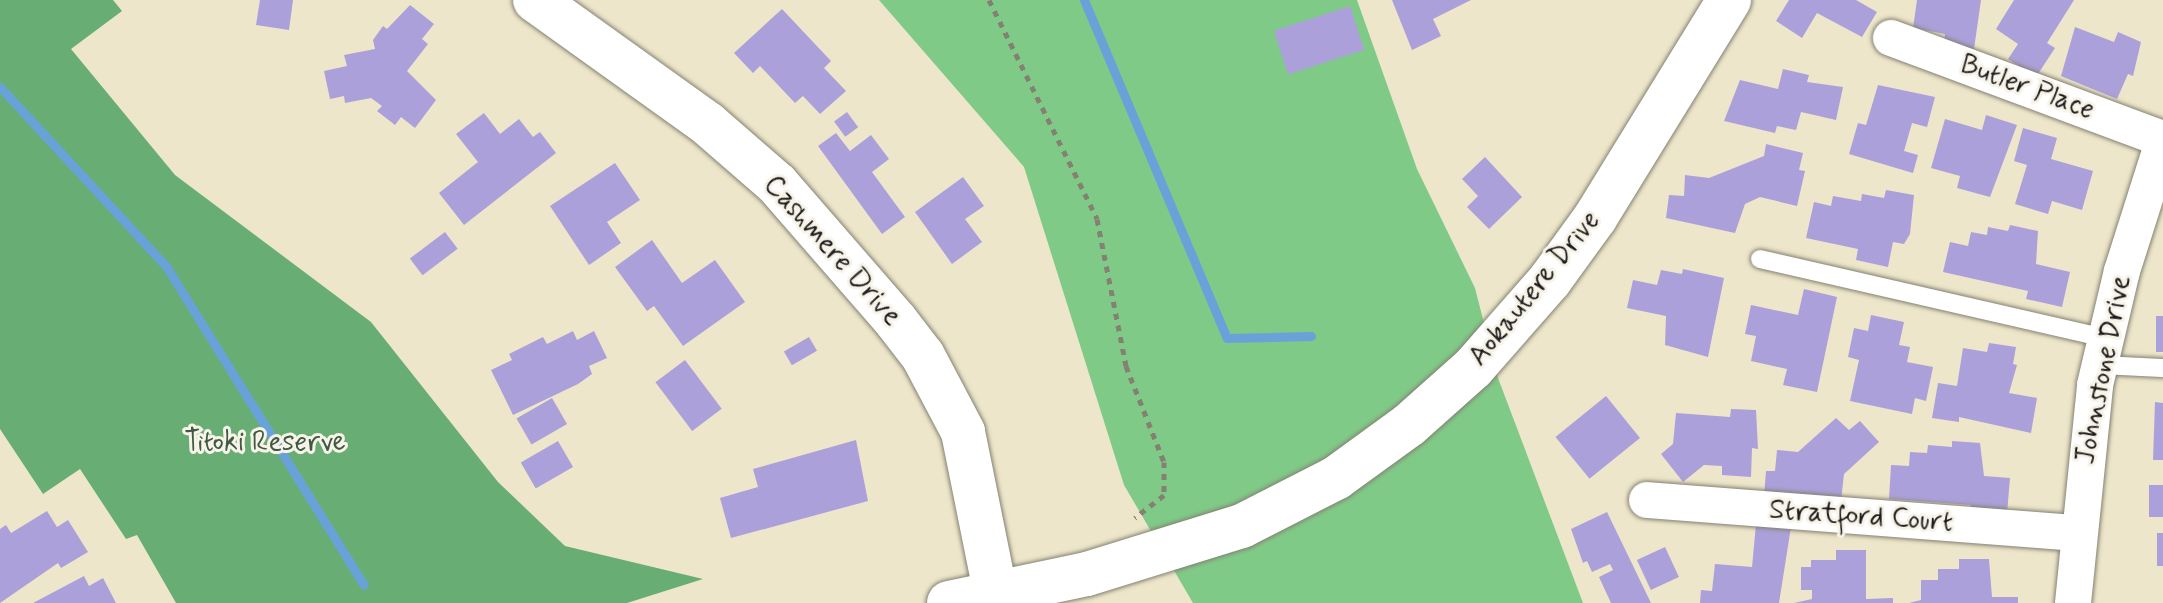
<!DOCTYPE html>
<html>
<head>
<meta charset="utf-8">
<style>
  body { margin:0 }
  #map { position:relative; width:2163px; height:603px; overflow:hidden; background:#ede6ca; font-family:Mynerve,sans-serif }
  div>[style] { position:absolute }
  .green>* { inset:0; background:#80ca88 }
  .forest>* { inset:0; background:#68ae74 }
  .stream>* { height:9px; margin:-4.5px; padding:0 4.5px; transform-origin:4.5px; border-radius:4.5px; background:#69a2d8 }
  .building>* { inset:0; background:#aca0da; transform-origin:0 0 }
  .path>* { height:5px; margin-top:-2.5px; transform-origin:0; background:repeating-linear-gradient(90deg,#848173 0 6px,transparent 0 12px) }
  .roads { filter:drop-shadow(0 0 2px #848173) drop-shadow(0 0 2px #848173) }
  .lane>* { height:18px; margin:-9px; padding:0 9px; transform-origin:9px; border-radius:9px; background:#fff }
  .street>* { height:36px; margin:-18px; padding:0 18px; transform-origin:18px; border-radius:18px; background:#fff }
  .secondary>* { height:44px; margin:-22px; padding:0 22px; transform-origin:22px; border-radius:22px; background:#fff }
  .highway>* { height:44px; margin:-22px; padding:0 22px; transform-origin:22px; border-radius:22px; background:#fff }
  span { translate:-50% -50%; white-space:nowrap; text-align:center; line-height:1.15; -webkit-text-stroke:6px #f7f3e8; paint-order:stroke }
  .street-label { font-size:28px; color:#1c1c1c }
  .park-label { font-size:28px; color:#3f5942 }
</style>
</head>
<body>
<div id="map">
  <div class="green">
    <div style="clip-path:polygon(879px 0,1357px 0,1417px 169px,1475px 288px,1498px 378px,1583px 603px,1193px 603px,1124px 485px,1024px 167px)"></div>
  </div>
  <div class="forest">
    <div style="clip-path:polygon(0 0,113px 0,122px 11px,71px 49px,175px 175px,371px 322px,498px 482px,565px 546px,703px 579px,627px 603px,176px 603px,137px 535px,126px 539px,80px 469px,43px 494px,0 429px)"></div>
  </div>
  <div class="stream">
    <div style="left:1084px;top:0;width:367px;rotate:67.1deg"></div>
    <div style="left:1227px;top:338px;width:84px;rotate:-1.4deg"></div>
    <div style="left:0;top:87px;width:244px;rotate:47.2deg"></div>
    <div style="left:166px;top:266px;width:375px;rotate:58.2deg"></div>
  </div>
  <div class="building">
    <div style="clip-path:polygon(260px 0,293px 0,289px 30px,256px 25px)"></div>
    <div style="clip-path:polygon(1392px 0,1471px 0,1433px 19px,1441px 36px,1412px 50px)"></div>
    <div style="clip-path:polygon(1789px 0,1856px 0,1877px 12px,1862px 37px,1817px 13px,1802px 38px,1776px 21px)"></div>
    <div style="clip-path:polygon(1917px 0,1981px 0,1974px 49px,1944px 44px,1945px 34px,1913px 28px)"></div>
    <div style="clip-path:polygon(2014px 0,2074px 0,2047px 43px,2055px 48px,2036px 77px,2008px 59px,2018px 44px,1996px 29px)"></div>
    <div style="clip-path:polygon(410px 5px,434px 24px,422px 39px,428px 44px,407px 71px,436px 100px,415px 128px,401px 117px,395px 125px,377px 111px,382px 106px,371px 98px,345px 103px,344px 96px,330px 99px,324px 71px,347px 66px,344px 55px,375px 49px,373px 40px,383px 26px,387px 29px)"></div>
    <div style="left:1350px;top:6px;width:46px;height:80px;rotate:72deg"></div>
    <div style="clip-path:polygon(782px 9px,831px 61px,824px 68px,846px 91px,820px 114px,803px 96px,795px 103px,760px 66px,753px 73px,734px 53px)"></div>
    <div style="clip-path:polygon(2075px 27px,2114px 42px,2118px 32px,2141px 42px,2133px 76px,2128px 74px,2117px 99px,2061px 76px)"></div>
    <div style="clip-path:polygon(1783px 69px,1809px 75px,1807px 82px,1843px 87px,1836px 120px,1801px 112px,1796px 130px,1777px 126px,1775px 133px,1724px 121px,1740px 80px,1778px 89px)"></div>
    <div style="clip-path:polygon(1878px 85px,1935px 97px,1927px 127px,1912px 123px,1904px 151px,1918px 155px,1913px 173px,1849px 154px,1858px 123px,1866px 125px)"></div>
    <div style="left:847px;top:112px;width:19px;height:16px;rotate:54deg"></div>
    <div style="clip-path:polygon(484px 113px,500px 134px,519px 119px,533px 137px,540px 132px,556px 153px,464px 225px,439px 193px,478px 162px,456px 134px)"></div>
    <div style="clip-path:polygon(1986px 115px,2017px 125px,1990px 197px,1957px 188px,1960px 176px,1931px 168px,1945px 119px,1982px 130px)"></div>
    <div style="clip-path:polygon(2023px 128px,2057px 138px,2051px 159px,2093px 171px,2082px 210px,2052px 201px,2048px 214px,2015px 204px,2027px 165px,2014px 161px)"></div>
    <div style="clip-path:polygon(836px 133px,850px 151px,871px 135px,889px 159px,872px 172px,905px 217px,882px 234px,818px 146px)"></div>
    <div style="clip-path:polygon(1766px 144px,1803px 153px,1799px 170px,1805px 171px,1797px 206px,1760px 197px,1745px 204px,1735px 233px,1666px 218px,1669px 195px,1684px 196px,1685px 175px,1709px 178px,1764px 156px)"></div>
    <div style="clip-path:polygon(1485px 157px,1522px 197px,1489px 229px,1467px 207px,1478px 196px,1462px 179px)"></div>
    <div style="clip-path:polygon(615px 163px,640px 200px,607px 222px,621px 243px,589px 265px,550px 206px)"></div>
    <div style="clip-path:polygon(963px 177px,984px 206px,965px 219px,982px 242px,952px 264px,915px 212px)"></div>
    <div style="clip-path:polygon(1886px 190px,1914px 195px,1910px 234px,1904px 244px,1893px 242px,1888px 267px,1856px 260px,1858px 249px,1806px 238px,1814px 202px,1831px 206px,1833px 196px,1861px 201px,1862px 194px,1884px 198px)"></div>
    <div style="clip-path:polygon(2010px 225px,2038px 231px,2036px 264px,2070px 272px,2062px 307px,2026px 299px,2028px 291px,1943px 272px,1950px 242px,1968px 246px,1971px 232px,1987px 235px,1988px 227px,2008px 231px)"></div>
    <div style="left:445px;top:232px;width:21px;height:44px;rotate:53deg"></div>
    <div style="clip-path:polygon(652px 240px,682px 283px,715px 260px,745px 302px,683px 346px,654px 306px,647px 311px,615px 267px)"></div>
    <div style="clip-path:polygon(1683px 269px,1724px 278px,1708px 357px,1665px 345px,1666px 316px,1627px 308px,1633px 280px,1657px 285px,1661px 270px,1682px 274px)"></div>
    <div style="clip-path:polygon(1804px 289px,1837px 297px,1817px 392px,1783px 385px,1787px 369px,1751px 361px,1756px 336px,1745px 334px,1751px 305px,1798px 315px)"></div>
    <div style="clip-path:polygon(1871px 315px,1904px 322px,1899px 345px,1910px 347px,1907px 362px,1933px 367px,1926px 401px,1915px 398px,1912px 414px,1850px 401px,1859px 360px,1848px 357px,1854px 328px,1868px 331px)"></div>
    <div style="left:2156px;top:316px;width:7px;height:36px"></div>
    <div style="clip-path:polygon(573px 331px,577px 340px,594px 331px,607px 358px,589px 366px,592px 374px,578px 384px,513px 415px,491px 370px,512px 360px,509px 354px,543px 337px,547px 344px)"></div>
    <div style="left:809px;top:337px;width:16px;height:29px;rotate:60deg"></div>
    <div style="clip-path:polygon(1989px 343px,2016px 347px,2013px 364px,2017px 365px,2009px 393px,2037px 398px,2031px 433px,1959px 417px,1959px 422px,1932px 418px,1938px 383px,1957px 386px,1963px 348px,1987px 352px)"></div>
    <div style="left:685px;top:360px;width:61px;height:37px;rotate:53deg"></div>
    <div style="left:1606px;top:396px;width:54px;height:65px;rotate:51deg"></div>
    <div style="left:552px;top:398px;width:30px;height:41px;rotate:60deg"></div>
    <div style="clip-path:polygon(2155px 402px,2163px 403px,2163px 460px,2153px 460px)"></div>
    <div style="clip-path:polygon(1731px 409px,1756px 410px,1758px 449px,1752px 448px,1751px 477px,1722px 475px,1722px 466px,1704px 465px,1683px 482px,1661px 454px,1673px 444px,1676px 413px,1730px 417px)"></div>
    <div style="clip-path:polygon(1836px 418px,1849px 430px,1860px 421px,1879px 442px,1844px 474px,1841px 501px,1764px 496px,1766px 471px,1775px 471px,1777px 450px,1798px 452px)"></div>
    <div style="clip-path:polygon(856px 440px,868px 501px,731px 538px,720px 498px,758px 487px,753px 469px)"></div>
    <div style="left:558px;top:441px;width:30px;height:43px;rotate:60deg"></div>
    <div style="clip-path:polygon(1952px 441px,1980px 443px,1984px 476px,2010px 478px,2007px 514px,1970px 512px,1971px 505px,1889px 499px,1891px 465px,1909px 466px,1910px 452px,1927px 453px,1928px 445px,1952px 447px)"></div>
    <div style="left:2149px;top:485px;width:14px;height:32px"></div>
    <div style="clip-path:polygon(47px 511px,57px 527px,68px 520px,88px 552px,61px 568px,58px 563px,0 603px,0 529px,6px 525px,11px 533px)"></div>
    <div style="clip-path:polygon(1607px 512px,1651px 603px,1611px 603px,1599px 577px,1613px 570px,1610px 564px,1592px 572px,1587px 561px,1583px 563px,1571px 529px)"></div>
    <div style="clip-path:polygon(1756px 524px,1791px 527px,1779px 603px,1700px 603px,1701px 590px,1712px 591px,1715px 564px,1752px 567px)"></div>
    <div style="left:2157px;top:533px;width:6px;height:33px"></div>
    <div style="left:1665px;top:547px;width:33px;height:31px;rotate:65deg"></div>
    <div style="clip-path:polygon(1836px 550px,1866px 550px,1866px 599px,1893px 598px,1893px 603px,1794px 603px,1812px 599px,1812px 590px,1801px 590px,1801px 567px,1811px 567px,1811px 560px,1836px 560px)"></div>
    <div style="clip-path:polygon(1959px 559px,1989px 559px,1992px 597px,2018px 597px,2018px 603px,1909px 603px,1921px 600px,1921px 580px,1938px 580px,1938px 569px,1959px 569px)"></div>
    <div style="clip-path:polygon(84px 576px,89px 586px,103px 578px,116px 603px,33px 603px)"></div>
  </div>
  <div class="path">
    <div style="left:989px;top:0;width:244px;rotate:63.7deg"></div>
    <div style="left:1097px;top:219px;width:150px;rotate:78.8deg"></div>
    <div style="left:1126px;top:366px;width:103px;rotate:68.4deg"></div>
    <div style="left:1164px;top:462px;width:33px;rotate:90deg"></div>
    <div style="left:1164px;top:495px;width:37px;rotate:142deg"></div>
  </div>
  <div class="roads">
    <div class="lane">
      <div style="left:1760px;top:259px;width:355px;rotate:12.9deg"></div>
      <div style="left:2100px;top:365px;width:63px;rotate:2.7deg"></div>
    </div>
    <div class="street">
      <div style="left:1891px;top:38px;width:290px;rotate:20.4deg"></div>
      <div style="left:1647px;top:500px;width:430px;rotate:4.4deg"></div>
      <div style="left:2073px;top:603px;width:219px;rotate:-84.2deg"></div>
      <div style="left:2095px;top:385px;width:117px;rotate:-76.7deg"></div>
      <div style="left:2122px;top:271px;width:135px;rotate:-72.4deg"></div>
    </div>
    <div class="secondary">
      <div style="left:535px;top:0;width:213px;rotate:35.6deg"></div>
      <div style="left:708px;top:124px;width:91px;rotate:41deg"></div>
      <div style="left:777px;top:184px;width:181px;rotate:49deg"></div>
      <div style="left:896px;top:321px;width:44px;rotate:52.4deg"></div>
      <div style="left:923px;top:356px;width:86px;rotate:62.2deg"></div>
      <div style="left:963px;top:432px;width:166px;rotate:78.6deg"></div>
    </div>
    <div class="highway">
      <div style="left:949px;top:603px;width:141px;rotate:-11.9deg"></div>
      <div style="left:1087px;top:574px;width:162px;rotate:-17.2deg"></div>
      <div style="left:1242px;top:526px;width:106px;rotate:-27.1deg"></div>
      <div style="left:1336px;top:478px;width:90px;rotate:-36deg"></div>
      <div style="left:1409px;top:425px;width:86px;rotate:-41.7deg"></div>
      <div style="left:1473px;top:368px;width:117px;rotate:-48.8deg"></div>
      <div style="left:1550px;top:280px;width:77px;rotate:-54deg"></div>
      <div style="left:1595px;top:218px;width:256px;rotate:-58.4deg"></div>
    </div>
  </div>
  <div class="street-label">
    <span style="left:2027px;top:88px;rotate:20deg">Butler Place</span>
    <span style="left:832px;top:251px;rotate:48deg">Cashmere Drive</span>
    <span style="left:1535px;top:289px;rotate:-51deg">Aokautere Drive</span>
    <span style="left:2104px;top:370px;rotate:-79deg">Johnstone Drive</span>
    <span style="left:1861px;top:517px;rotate:4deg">Stratford Court</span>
  </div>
  <div class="park-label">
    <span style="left:265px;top:443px">Titoki Reserve</span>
  </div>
</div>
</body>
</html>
